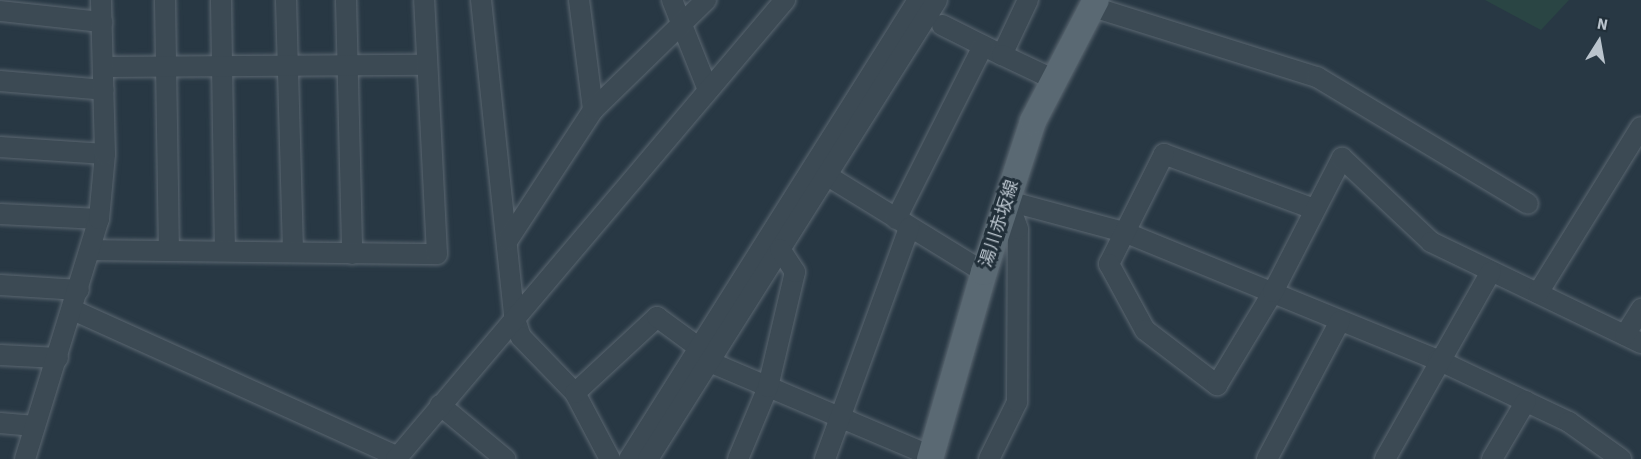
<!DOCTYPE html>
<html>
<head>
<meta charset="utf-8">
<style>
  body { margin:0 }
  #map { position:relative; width:1641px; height:459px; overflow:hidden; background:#283844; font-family:"Source Sans 3","Noto Sans JP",sans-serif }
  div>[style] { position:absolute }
  .green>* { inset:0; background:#2a4544 }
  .roads { filter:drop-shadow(0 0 2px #5b6771) drop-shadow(0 0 2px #5b6771) }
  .minor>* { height:20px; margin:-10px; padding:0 10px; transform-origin:10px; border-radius:10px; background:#3c4a54 }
  .major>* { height:26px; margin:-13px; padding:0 13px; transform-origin:13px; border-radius:13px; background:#5a6973 }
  span { translate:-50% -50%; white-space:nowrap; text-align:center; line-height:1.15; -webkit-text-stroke:6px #212f39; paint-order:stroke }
  .street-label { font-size:18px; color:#bac4cd }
  .north { position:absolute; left:1569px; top:12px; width:60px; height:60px; -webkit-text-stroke:4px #212f39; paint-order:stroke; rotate:11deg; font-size:16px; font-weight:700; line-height:24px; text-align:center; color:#bac4cd }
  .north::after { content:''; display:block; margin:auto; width:21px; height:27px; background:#bac4cd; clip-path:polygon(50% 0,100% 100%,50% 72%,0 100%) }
</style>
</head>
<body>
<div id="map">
  <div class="green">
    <div style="clip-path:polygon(1485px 0,1569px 0,1541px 30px)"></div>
  </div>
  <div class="roads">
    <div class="minor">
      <div style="left:165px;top:0;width:250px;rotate:89.1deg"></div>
      <div style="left:221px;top:0;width:250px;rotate:89.1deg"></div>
      <div style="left:286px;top:0;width:252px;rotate:88.4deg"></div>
      <div style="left:346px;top:0;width:254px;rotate:88.6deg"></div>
      <div style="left:481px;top:0;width:318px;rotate:84deg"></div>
      <div style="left:514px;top:316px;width:22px;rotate:72deg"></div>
      <div style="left:521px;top:337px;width:78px;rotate:46deg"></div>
      <div style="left:575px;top:393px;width:75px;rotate:62.1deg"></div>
      <div style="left:579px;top:0;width:111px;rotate:82.7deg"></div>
      <div style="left:672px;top:0;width:97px;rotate:68.2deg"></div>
      <div style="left:1093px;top:7px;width:235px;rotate:17.4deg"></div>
      <div style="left:1317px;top:77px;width:246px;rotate:31deg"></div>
      <div style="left:0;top:11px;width:103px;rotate:6.2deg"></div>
      <div style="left:942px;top:25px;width:67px;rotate:26.6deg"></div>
      <div style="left:1002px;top:55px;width:61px;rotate:-64.7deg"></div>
      <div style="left:1002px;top:55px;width:59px;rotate:25.3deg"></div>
      <div style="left:103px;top:67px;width:323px;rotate:-0.4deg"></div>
      <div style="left:0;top:81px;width:104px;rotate:4.9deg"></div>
      <div style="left:0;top:147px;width:105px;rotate:3.8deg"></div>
      <div style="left:818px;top:170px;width:195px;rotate:31.6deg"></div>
      <div style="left:1008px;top:201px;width:120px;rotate:15deg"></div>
      <div style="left:1124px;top:232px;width:339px;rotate:22.2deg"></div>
      <div style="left:1438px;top:360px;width:145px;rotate:25.3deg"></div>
      <div style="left:1569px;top:422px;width:64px;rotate:35.4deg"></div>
      <div style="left:1314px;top:209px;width:160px;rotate:-159.9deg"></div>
      <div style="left:1164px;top:154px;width:123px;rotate:116.6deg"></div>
      <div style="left:1109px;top:264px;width:75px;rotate:61.4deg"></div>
      <div style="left:1145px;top:330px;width:91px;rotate:37.4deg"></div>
      <div style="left:1217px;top:385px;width:109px;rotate:-58.9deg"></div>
      <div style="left:1273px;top:292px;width:151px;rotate:-62.8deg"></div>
      <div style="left:1342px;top:158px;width:122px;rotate:43.3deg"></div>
      <div style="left:1431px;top:242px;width:233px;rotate:25.7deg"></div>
      <div style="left:0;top:214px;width:99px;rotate:2.9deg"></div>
      <div style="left:896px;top:219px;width:194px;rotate:-63.3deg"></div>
      <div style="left:508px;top:240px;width:155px;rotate:-56.8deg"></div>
      <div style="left:593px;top:110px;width:158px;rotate:-44.2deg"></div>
      <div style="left:91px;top:250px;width:346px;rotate:0.7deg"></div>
      <div style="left:437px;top:254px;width:254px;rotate:-92.9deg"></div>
      <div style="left:0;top:285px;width:79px;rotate:3.6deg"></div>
      <div style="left:1538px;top:293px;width:195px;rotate:-58.2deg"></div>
      <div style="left:73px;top:310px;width:357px;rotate:24.3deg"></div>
      <div style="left:1625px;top:335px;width:31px;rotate:-58deg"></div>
      <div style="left:0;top:355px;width:58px;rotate:3deg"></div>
      <div style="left:698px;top:357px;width:253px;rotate:23deg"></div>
      <div style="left:575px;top:393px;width:112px;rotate:-42.8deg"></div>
      <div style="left:657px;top:317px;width:51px;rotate:36.2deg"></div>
      <div style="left:440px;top:405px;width:85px;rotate:39.7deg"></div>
      <div style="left:0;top:423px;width:35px;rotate:5deg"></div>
      <div style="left:25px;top:459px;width:251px;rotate:-72.9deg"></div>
      <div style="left:99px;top:219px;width:65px;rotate:-84.7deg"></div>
      <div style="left:105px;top:154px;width:154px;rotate:-91.5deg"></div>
      <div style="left:396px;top:459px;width:602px;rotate:-49.72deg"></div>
      <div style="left:629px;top:459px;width:542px;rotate:-57.8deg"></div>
      <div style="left:648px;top:459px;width:542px;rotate:-57.8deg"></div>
      <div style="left:738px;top:459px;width:78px;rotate:-67.4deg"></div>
      <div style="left:768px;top:387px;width:118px;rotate:-76.8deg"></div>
      <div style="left:795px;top:272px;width:27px;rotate:-123deg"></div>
      <div style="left:825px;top:459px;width:246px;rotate:-70deg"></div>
      <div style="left:989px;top:459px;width:64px;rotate:-63.8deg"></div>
      <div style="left:1017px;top:402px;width:173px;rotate:-89.7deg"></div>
      <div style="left:1018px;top:229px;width:30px;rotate:-110deg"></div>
      <div style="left:1267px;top:459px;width:156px;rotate:-62.1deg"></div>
      <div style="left:1385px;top:459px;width:215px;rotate:-60.5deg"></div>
      <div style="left:1492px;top:459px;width:67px;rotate:-59.6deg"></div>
    </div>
    <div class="major">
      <div style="left:930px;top:459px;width:195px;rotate:-73.9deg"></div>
      <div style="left:984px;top:272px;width:159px;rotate:-72deg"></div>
      <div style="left:1033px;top:121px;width:136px;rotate:-62.5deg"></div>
    </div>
  </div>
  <div class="street-label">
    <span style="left:1000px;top:224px;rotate:-72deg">湯川赤坂線</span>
  </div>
  <div class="north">N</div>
</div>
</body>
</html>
